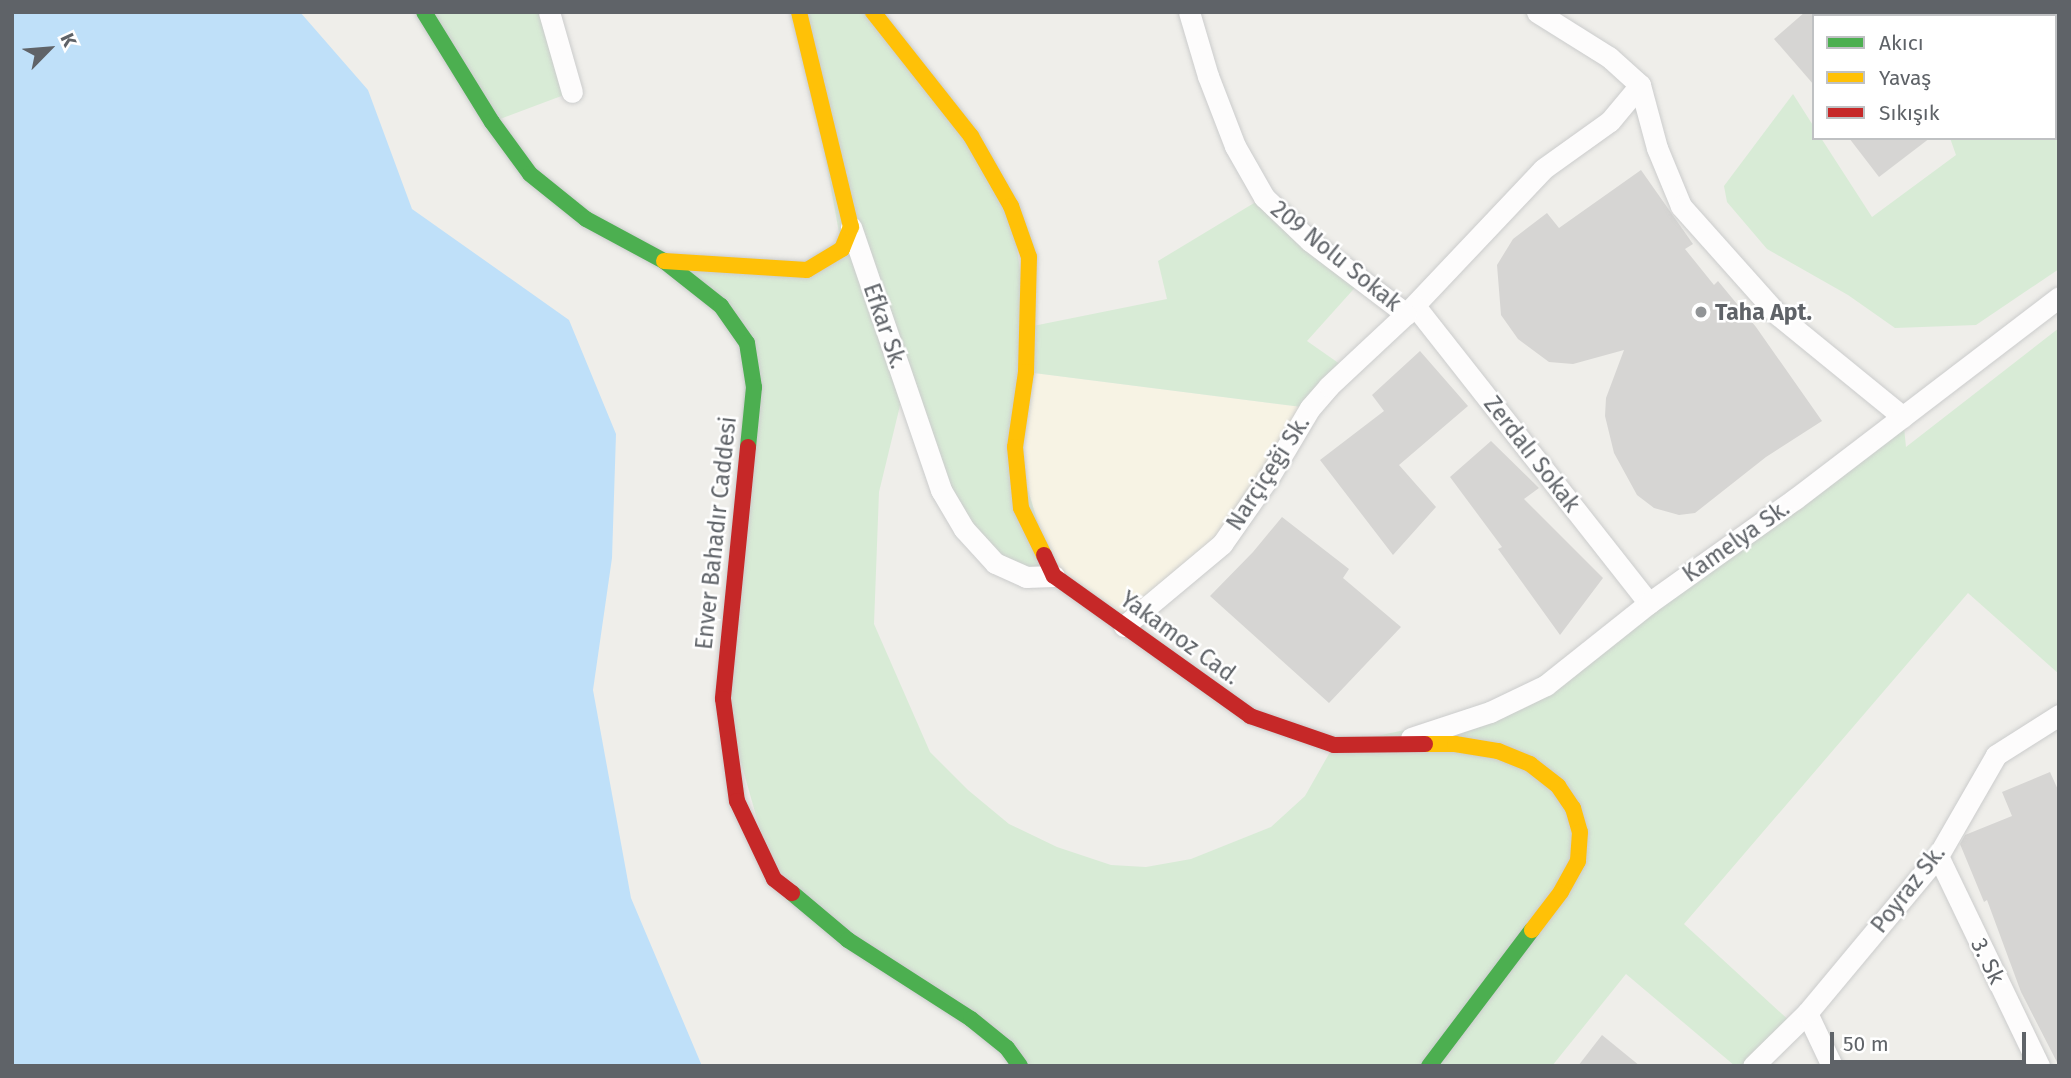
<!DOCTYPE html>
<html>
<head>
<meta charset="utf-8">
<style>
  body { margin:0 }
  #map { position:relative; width:2071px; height:1078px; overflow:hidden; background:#efeeea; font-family:"Fira Sans",sans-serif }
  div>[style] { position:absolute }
  .commercial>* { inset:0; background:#f7f3e4 }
  .green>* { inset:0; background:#d8ebd6 }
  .water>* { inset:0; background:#bfe0f9 }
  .building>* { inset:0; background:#d6d5d3 }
  .roads { filter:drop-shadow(0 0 2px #cbcccc) drop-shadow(0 0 2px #cbcccc) }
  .street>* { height:21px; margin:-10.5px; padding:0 10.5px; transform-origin:10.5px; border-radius:10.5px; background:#fdfcfc }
  .fast>* { height:16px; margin:-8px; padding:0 8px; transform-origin:8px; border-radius:8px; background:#4caf50 }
  .slow>* { height:16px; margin:-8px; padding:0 8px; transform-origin:8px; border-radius:8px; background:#ffc107 }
  .jam>* { height:16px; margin:-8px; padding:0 8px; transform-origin:8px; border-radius:8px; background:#c62828 }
  .dots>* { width:19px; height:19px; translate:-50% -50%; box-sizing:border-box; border:4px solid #fff; border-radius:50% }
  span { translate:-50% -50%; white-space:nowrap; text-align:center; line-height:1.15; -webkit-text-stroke:5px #fff; paint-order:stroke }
  .street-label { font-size:23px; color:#5f6368 }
  .poi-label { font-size:23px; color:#5f6368; font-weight:700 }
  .left { translate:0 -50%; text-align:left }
  .frame { position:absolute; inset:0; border:14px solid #5f6368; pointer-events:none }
  .legend { position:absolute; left:1812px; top:14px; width:245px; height:126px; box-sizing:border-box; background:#fff; border:2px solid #bfc1c3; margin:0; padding:9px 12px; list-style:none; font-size:21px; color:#5f6368 }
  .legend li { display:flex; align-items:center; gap:14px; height:35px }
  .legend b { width:35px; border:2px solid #bfc1c3 }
  .north { position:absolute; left:14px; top:14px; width:70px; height:70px; -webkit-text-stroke:5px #fff; paint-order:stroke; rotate:65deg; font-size:19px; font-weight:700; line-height:28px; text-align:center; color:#5f6368 }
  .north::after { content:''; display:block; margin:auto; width:24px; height:32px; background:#5f6368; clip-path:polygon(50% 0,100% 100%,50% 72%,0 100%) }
  .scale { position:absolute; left:1830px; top:1032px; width:196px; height:32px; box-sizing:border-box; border:4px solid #5f6368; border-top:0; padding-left:9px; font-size:21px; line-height:24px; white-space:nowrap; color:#5f6368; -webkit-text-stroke:5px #fff; paint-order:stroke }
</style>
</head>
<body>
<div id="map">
  <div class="commercial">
    <div style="clip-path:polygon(1026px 372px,1310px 408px,1243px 517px,1124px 626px,1054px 576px,1015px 447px)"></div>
  </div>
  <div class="green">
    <div style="clip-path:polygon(424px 12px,549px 12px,572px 92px,492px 122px)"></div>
    <div style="clip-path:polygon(799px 12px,873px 12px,1011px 206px,1028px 327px,1167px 299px,1158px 261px,1264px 197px,1360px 282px,1307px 341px,1347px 369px,1310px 408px,1026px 372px,1015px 447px,1054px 576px,1026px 577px,964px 529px,905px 385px,879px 492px,874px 624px,930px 752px,968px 790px,1009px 824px,1057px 847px,1111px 865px,1146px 867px,1191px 859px,1271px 827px,1305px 796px,1334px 745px,1490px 712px,1903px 417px,1906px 447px,2059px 328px,2059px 674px,1968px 593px,1684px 924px,1794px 1025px,1753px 1066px,1735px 1066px,1626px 974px,1552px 1066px,1020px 1066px,774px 879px,723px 699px,747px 343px,664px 261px,807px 270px,842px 249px)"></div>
    <div style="clip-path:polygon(2059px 80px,2059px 269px,1976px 325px,1895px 328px,1848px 295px,1767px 249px,1727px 202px,1724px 186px,1793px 94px,1814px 127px,1814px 138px,1821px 138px,1872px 217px,1956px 155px,1950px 138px,2055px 138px,2055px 83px)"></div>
  </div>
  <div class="water">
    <div style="clip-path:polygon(12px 12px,300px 12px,368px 90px,412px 209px,569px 320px,616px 434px,612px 558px,593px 690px,631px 898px,702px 1066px,12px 1066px)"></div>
  </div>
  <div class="building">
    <div style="clip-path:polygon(1805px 12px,1814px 12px,1814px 85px,1774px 39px)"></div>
    <div style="clip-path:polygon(1849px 138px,1930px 138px,1879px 177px)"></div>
    <div style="clip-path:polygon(1641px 170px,1693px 244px,1685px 249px,1714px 285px,1718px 281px,1756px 327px,1822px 421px,1766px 457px,1695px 513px,1679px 515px,1654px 508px,1637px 495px,1614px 453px,1605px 416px,1606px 398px,1624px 350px,1573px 364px,1549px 362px,1518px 339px,1501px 315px,1497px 265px,1513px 239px,1547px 213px,1559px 228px)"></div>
    <div style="clip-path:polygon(1420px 351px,1468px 406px,1399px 465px,1436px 507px,1393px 555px,1320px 460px,1384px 411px,1372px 395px)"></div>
    <div style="clip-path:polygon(1491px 441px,1539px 488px,1524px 499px,1603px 578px,1560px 635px,1498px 549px,1502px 547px,1450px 477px)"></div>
    <div style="clip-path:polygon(1282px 517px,1349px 569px,1343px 578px,1401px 627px,1329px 703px,1210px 596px,1253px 552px)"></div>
    <div style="clip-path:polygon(2050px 772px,2059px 792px,2059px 1066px,2021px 992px,1987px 900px,1984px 902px,1960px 844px,1965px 835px,2012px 816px,2002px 792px)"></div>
    <div style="clip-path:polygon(1602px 1035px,1640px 1066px,1578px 1066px)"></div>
  </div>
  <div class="roads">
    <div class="street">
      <div style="left:549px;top:12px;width:83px;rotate:74deg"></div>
      <div style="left:1189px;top:12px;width:67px;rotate:73.5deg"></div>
      <div style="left:1208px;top:76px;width:75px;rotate:68.9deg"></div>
      <div style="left:1235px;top:146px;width:59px;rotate:60.4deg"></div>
      <div style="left:1264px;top:197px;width:64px;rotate:43.7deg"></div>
      <div style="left:1310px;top:241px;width:121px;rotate:37.2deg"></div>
      <div style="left:1406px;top:314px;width:199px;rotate:-46.6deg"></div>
      <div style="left:1543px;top:169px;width:82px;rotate:-35.6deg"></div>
      <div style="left:1610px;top:121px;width:47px;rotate:-50.2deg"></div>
      <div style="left:1537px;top:12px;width:85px;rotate:32deg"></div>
      <div style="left:1609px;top:57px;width:42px;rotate:42.1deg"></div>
      <div style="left:1640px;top:85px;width:65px;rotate:74.9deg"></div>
      <div style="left:1657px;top:148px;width:63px;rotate:67.5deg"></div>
      <div style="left:1681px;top:206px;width:146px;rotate:48.3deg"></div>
      <div style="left:1778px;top:315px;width:161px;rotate:39.2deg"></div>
      <div style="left:1873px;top:12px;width:4px;rotate:63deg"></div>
      <div style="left:851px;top:227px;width:278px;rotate:71.1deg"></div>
      <div style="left:941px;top:490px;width:45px;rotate:59.5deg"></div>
      <div style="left:964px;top:529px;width:46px;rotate:47.6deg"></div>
      <div style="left:995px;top:563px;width:34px;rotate:24deg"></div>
      <div style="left:1026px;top:577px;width:28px;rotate:-2deg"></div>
      <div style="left:1415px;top:306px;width:378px;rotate:51.8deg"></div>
      <div style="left:1124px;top:626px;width:128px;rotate:-39.9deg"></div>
      <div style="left:1222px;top:544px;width:82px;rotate:-55deg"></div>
      <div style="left:1269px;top:477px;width:80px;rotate:-59.3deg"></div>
      <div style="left:1310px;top:408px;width:29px;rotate:-49deg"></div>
      <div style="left:1329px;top:386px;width:105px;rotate:-43.1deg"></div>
      <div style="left:1411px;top:738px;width:83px;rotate:-18.2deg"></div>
      <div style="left:1490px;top:712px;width:62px;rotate:-25.7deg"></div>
      <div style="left:1546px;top:685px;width:132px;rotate:-38.5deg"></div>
      <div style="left:1649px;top:603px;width:179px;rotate:-35.5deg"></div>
      <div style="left:1795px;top:499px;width:332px;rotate:-37.4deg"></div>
      <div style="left:1938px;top:856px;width:233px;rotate:64.3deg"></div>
      <div style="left:1807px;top:1013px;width:59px;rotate:64.7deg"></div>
      <div style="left:1753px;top:1066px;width:76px;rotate:-44.5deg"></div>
      <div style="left:1807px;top:1013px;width:204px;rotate:-50.2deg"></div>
      <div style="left:1938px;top:856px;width:116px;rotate:-60.1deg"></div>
      <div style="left:1996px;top:755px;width:75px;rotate:-32.4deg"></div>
    </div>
    <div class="fast">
      <div style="left:424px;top:12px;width:129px;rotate:58.3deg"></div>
      <div style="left:492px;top:122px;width:64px;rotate:53.8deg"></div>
      <div style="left:530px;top:174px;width:72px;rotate:38.8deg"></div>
      <div style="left:586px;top:219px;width:89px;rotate:28.3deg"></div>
      <div style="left:664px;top:261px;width:73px;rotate:38.3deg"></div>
      <div style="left:721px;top:306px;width:45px;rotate:54.9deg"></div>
      <div style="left:747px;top:343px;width:45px;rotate:81deg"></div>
      <div style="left:754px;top:387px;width:60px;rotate:95.7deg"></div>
      <div style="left:792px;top:893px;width:73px;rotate:40deg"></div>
      <div style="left:848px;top:940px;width:146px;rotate:32.7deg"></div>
      <div style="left:971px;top:1019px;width:46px;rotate:38.9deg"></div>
      <div style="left:1007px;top:1048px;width:22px;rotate:54deg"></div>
      <div style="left:1429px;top:1066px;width:171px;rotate:-52.9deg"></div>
    </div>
    <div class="slow">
      <div style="left:873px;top:12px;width:158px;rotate:51.7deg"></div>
      <div style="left:971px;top:136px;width:81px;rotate:60.3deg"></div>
      <div style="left:1011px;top:206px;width:54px;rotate:70.6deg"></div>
      <div style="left:1029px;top:257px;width:115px;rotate:91.5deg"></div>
      <div style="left:1026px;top:372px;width:76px;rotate:98.3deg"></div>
      <div style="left:1015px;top:447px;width:61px;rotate:84.4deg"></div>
      <div style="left:1021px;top:508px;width:52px;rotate:63.9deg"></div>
      <div style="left:664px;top:261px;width:143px;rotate:3.6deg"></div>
      <div style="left:807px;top:270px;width:41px;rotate:-31deg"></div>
      <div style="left:842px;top:249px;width:24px;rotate:-68deg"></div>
      <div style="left:851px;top:227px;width:221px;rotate:-103.6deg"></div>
      <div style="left:1425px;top:744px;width:30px"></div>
      <div style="left:1455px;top:744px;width:44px;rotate:9.2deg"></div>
      <div style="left:1498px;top:751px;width:35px;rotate:22deg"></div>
      <div style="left:1530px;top:764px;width:36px;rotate:38deg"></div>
      <div style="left:1558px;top:786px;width:27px;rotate:56deg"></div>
      <div style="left:1573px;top:808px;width:25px;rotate:74deg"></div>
      <div style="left:1580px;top:832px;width:29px;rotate:94deg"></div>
      <div style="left:1578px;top:861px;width:35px;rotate:119deg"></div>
      <div style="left:1561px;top:892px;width:48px;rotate:127.3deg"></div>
    </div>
    <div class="jam">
      <div style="left:748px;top:447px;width:253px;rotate:95.7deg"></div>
      <div style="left:723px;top:699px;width:103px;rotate:82.2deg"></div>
      <div style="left:737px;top:801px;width:86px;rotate:64.6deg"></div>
      <div style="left:774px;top:879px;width:23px;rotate:38deg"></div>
      <div style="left:1044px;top:555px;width:23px;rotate:65deg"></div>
      <div style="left:1054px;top:576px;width:241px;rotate:35.5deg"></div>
      <div style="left:1250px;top:716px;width:89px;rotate:19deg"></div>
      <div style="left:1334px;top:745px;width:91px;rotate:-0.6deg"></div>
    </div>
  </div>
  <div class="dots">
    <div style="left:1701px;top:312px;background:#919496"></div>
  </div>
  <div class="street-label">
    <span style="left:1336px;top:256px;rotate:39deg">209 Nolu Sokak</span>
    <span style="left:885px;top:326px;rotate:71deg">Efkar Sk.</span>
    <span style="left:1532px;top:454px;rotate:52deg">Zerdalı Sokak</span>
    <span style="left:1268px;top:473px;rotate:-57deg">Narçiçeği Sk.</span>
    <span style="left:716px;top:533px;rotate:-84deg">Enver Bahadır Caddesi</span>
    <span style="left:1736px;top:541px;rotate:-35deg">Kamelya Sk.</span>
    <span style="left:1180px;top:638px;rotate:36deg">Yakamoz Cad.</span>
    <span style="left:1908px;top:889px;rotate:-52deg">Poyraz Sk.</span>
    <span style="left:1988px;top:961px;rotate:64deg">3. Sk</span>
  </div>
  <div class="poi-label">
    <span class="left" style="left:1715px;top:312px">Taha Apt.</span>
  </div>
  <div class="frame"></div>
  <ul class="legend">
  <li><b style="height:9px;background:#4caf50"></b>Akıcı</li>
  <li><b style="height:9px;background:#ffc107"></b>Yavaş</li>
  <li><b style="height:9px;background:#c62828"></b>Sıkışık</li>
  </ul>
  <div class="north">K</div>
  <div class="scale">50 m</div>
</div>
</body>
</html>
